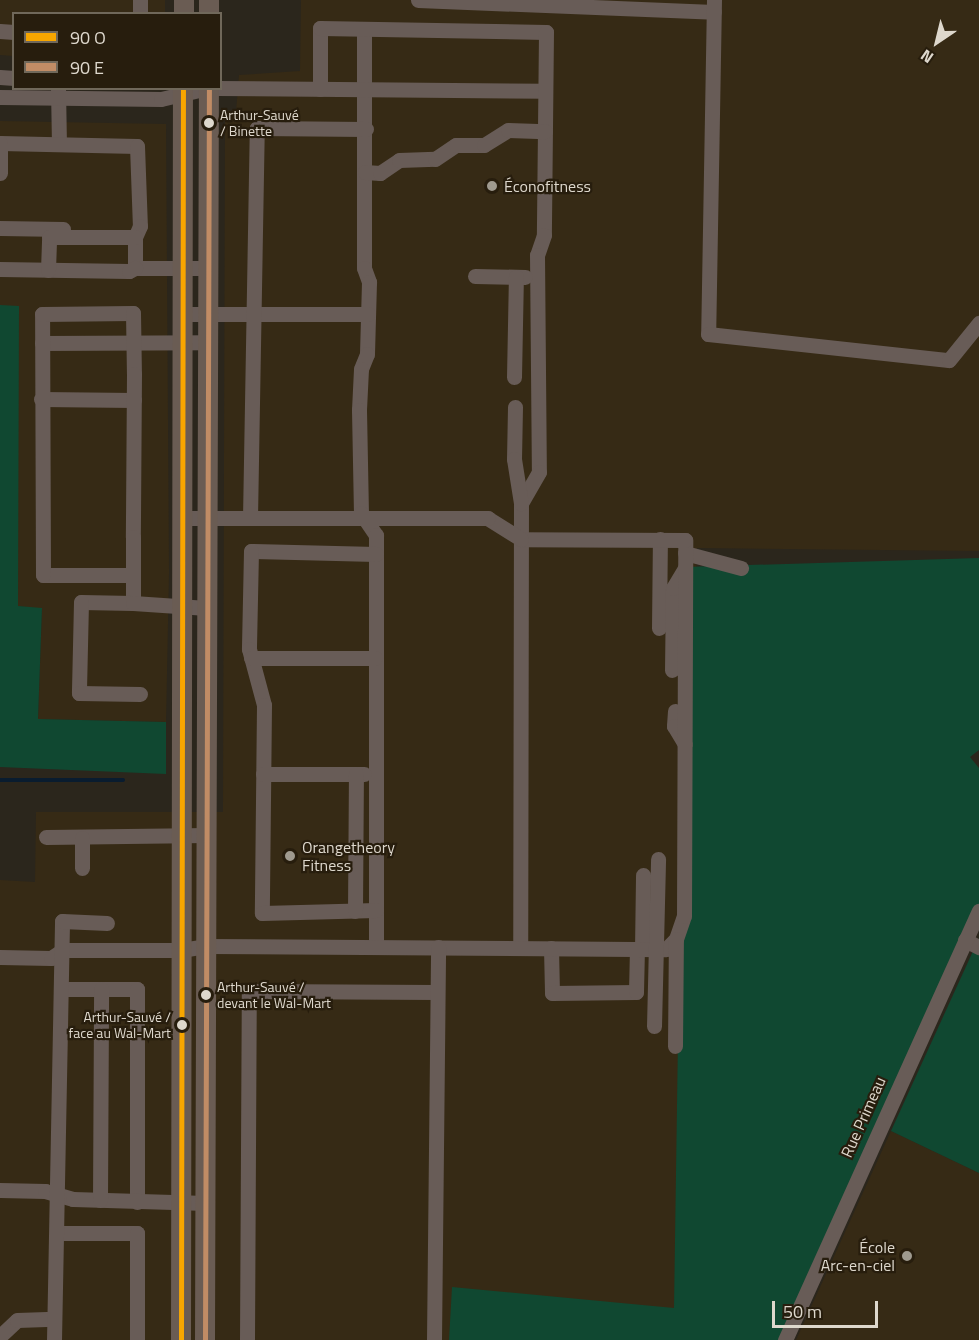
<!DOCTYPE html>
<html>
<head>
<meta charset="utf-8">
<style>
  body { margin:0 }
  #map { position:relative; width:979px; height:1340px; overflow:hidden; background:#2b261c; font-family:"Titillium Web",sans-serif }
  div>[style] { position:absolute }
  .built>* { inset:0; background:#362a15 }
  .green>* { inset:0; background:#104831 }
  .stream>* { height:4.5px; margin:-2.25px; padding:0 2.25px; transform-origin:2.25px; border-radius:2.25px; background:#091c2f }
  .minor>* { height:15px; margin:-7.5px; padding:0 7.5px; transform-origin:7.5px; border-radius:7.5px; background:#685c57 }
  .major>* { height:20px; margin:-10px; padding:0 10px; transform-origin:10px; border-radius:10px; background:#6a5c53 }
  .bus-1>* { height:4.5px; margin:-2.25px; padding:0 2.25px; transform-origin:2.25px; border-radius:2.25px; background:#f7a600 }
  .bus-2>* { height:4.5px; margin:-2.25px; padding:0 2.25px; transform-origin:2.25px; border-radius:2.25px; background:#c18c65 }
  .dots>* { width:16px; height:16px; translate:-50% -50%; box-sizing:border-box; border:3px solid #271d0d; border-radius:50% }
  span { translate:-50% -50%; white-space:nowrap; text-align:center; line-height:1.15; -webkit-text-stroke:4.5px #271d0d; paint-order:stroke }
  .bus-label { font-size:14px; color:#ded8cd }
  .left { translate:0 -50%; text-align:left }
  .right { translate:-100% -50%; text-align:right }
  .poi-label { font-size:16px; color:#ded8cd }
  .street-label { font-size:16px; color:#ded8cd }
  .legend { position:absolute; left:12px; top:12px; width:210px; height:78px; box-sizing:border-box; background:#271d0d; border:2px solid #70685a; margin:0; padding:8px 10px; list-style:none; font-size:18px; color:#ded8cd }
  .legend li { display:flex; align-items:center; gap:12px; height:30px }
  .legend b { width:30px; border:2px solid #70685a }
  .north { position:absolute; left:907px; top:12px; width:60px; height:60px; -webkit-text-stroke:4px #271d0d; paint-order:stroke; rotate:215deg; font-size:16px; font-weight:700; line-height:24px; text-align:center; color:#ded8cd }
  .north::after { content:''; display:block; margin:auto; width:21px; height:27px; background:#ded8cd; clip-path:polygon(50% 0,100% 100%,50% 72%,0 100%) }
  .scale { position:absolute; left:772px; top:1301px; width:106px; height:27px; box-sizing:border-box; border:3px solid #ded8cd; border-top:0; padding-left:8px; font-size:18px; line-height:21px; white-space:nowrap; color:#ded8cd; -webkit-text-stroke:4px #271d0d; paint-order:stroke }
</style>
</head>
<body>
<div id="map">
  <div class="built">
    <div style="clip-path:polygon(0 0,165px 0,165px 13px,14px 14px,13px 56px,0 55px)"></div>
    <div style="clip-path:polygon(301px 0,979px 0,979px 551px,697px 548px,675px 1340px,0 1340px,0 880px,35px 882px,36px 812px,223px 812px,225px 120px,236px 112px,239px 75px,300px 71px)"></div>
    <div style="clip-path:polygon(0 121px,166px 124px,169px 573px,166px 722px,38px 719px,42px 609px,18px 606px,0 305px)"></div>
    <div style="clip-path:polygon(891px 1131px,979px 1173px,979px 1340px,796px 1340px)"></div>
  </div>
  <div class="green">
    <div style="clip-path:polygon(0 305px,19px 306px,18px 606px,42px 608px,38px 719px,166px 722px,166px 774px,0 767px)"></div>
    <div style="clip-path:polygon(979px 558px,979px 750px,970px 757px,979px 768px,979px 921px,786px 1340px,449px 1340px,452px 1287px,674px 1308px,685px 567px)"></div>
    <div style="clip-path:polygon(979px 938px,979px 1173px,891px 1131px)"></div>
  </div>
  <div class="stream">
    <div style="left:0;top:780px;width:123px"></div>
  </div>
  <div class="minor">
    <div style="left:418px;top:0;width:296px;rotate:2.3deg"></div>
    <div style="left:714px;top:0;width:334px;rotate:91deg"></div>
    <div style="left:708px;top:334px;width:242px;rotate:6.2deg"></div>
    <div style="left:949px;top:360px;width:48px;rotate:-51deg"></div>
    <div style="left:140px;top:14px;width:14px;rotate:-90deg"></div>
    <div style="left:364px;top:29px;width:239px;rotate:90deg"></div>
    <div style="left:364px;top:268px;width:15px;rotate:70deg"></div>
    <div style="left:369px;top:282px;width:72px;rotate:91.6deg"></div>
    <div style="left:367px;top:354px;width:16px;rotate:112deg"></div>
    <div style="left:361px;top:369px;width:41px;rotate:92.8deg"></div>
    <div style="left:359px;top:410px;width:103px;rotate:88.9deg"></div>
    <div style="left:361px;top:513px;width:27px;rotate:56deg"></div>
    <div style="left:376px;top:535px;width:412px;rotate:90deg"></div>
    <div style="left:0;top:31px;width:14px;rotate:4deg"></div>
    <div style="left:0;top:77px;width:14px;rotate:4deg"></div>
    <div style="left:58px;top:88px;width:56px;rotate:89deg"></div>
    <div style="left:217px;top:88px;width:327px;rotate:0.5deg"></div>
    <div style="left:320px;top:89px;width:61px;rotate:-90deg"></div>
    <div style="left:320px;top:28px;width:226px;rotate:1deg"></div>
    <div style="left:546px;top:32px;width:203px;rotate:90.6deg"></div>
    <div style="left:544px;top:235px;width:21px;rotate:109deg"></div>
    <div style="left:537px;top:255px;width:217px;rotate:89.5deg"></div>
    <div style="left:539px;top:472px;width:36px;rotate:120deg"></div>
    <div style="left:521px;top:503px;width:444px;rotate:90.1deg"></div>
    <div style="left:0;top:97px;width:161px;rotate:0.7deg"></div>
    <div style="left:161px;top:99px;width:48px;rotate:-13.2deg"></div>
    <div style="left:0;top:143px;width:137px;rotate:1.3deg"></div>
    <div style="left:137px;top:146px;width:80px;rotate:87.9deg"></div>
    <div style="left:140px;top:226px;width:12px;rotate:114deg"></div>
    <div style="left:135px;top:237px;width:31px;rotate:90deg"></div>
    <div style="left:135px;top:268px;width:73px"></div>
    <div style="left:365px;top:172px;width:15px;rotate:4deg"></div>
    <div style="left:380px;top:173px;width:23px;rotate:-34deg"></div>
    <div style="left:399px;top:160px;width:36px;rotate:-2deg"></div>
    <div style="left:435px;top:159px;width:25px;rotate:-34deg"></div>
    <div style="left:456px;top:145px;width:28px"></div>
    <div style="left:484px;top:145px;width:28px;rotate:-32deg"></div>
    <div style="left:508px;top:130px;width:37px;rotate:2deg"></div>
    <div style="left:0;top:173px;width:30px;rotate:-90deg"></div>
    <div style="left:0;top:228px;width:63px;rotate:0.9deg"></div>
    <div style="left:0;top:269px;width:129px;rotate:0.9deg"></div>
    <div style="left:129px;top:271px;width:7px;rotate:-27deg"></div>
    <div style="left:48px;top:270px;width:33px;rotate:-88deg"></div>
    <div style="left:49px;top:237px;width:86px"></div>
    <div style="left:475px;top:276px;width:50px;rotate:1.1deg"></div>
    <div style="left:183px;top:314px;width:185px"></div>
    <div style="left:42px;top:343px;width:165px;rotate:-0.3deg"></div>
    <div style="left:514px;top:377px;width:100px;rotate:-88.9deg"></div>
    <div style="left:41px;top:399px;width:93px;rotate:0.6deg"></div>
    <div style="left:515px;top:407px;width:52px;rotate:91.1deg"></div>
    <div style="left:514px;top:459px;width:45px;rotate:81deg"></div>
    <div style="left:250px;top:518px;width:390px;rotate:-89deg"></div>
    <div style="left:257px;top:128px;width:109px;rotate:0.5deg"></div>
    <div style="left:685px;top:553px;width:58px;rotate:15deg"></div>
    <div style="left:376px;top:554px;width:125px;rotate:-178.6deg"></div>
    <div style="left:251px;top:551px;width:98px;rotate:91.2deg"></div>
    <div style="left:249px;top:649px;width:58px;rotate:75deg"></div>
    <div style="left:264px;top:705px;width:208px;rotate:90.6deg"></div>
    <div style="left:262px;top:913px;width:114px;rotate:-1.5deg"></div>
    <div style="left:133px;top:575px;width:90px;rotate:180deg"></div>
    <div style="left:43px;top:575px;width:261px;rotate:-90.2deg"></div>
    <div style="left:42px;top:314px;width:91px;rotate:-0.6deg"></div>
    <div style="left:133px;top:313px;width:61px;rotate:89.1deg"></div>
    <div style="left:134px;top:374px;width:163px;rotate:90.4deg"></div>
    <div style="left:133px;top:537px;width:66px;rotate:90deg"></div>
    <div style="left:133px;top:603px;width:52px;rotate:-178.9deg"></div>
    <div style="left:81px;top:602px;width:91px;rotate:91.3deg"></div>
    <div style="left:79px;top:693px;width:61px;rotate:0.9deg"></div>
    <div style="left:133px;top:603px;width:74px;rotate:3.9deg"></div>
    <div style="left:659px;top:628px;width:89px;rotate:-89.4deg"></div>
    <div style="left:251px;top:658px;width:124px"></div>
    <div style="left:672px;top:670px;width:82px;rotate:-89.3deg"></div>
    <div style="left:673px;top:588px;width:23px;rotate:-59deg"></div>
    <div style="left:675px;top:711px;width:15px;rotate:94deg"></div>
    <div style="left:674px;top:726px;width:21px;rotate:59deg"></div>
    <div style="left:263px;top:774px;width:101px"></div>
    <div style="left:46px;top:837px;width:161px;rotate:-0.7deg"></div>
    <div style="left:82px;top:868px;width:30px;rotate:-90deg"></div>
    <div style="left:355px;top:911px;width:137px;rotate:-89.6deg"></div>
    <div style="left:965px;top:940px;width:16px;rotate:27deg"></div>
    <div style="left:551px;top:948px;width:45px;rotate:88.7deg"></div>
    <div style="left:552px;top:993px;width:84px;rotate:-0.7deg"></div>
    <div style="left:636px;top:992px;width:43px;rotate:-88.7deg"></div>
    <div style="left:642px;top:949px;width:74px;rotate:-89.2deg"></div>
    <div style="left:0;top:957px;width:51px;rotate:1.1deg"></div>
    <div style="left:51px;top:958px;width:14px;rotate:-34deg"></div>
    <div style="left:63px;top:950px;width:118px"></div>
    <div style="left:181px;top:950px;width:25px;rotate:-9deg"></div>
    <div style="left:206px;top:946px;width:460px;rotate:0.4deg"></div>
    <div style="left:666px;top:949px;width:14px;rotate:-45deg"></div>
    <div style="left:676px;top:939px;width:24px;rotate:-71deg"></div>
    <div style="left:684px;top:916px;width:376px;rotate:-89.8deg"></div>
    <div style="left:685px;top:540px;width:164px;rotate:-179.7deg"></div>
    <div style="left:521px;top:539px;width:39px;rotate:-148deg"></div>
    <div style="left:488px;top:518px;width:306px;rotate:180deg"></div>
    <div style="left:62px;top:989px;width:75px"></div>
    <div style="left:137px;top:989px;width:213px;rotate:90deg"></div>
    <div style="left:654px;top:1026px;width:167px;rotate:-88.6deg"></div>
    <div style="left:675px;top:1046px;width:107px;rotate:-89.5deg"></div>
    <div style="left:0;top:1190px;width:45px;rotate:1.3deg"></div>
    <div style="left:45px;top:1191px;width:29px;rotate:16deg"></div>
    <div style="left:73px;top:1199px;width:133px;rotate:1.7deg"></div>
    <div style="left:100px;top:1200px;width:211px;rotate:-89.7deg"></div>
    <div style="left:58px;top:1233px;width:79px"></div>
    <div style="left:137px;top:1233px;width:107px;rotate:90deg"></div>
    <div style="left:0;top:1336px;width:23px;rotate:-43deg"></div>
    <div style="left:17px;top:1320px;width:37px;rotate:-2deg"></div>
    <div style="left:54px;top:1340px;width:419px;rotate:-88.9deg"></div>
    <div style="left:62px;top:921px;width:45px;rotate:2.5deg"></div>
    <div style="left:247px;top:1340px;width:349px;rotate:-89.7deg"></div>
    <div style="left:249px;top:991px;width:188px;rotate:0.3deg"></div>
    <div style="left:434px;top:1340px;width:393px;rotate:-89.4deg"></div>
    <div style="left:785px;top:1340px;width:471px;rotate:-65.7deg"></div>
  </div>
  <div class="major">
    <div style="left:184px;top:0;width:14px;rotate:90deg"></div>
    <div style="left:209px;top:0;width:14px;rotate:90deg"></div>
    <div style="left:181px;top:1340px;width:1252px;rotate:-89.91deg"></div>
    <div style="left:205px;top:1340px;width:1252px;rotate:-89.82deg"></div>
  </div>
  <div class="bus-1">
    <div style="left:181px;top:1340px;width:1252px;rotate:-89.91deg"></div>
  </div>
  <div class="bus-2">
    <div style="left:205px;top:1340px;width:1252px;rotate:-89.82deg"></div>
  </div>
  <div class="dots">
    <div style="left:209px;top:123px;background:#ded8cd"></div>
    <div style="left:492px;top:186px;background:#9f9a8f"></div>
    <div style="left:290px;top:856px;background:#9f9a8f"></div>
    <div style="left:206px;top:995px;background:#ded8cd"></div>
    <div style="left:182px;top:1025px;background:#ded8cd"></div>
    <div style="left:907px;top:1256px;background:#9f9a8f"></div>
  </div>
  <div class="bus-label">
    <span class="left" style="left:220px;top:123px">Arthur-Sauvé<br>/ Binette</span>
    <span class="left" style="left:217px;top:995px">Arthur-Sauvé /<br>devant le Wal-Mart</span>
    <span class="right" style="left:171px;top:1025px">Arthur-Sauvé /<br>face au Wal-Mart</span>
  </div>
  <div class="poi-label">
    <span class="left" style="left:504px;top:186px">Éconofitness</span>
    <span class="left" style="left:302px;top:856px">Orangetheory<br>Fitness</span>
    <span class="right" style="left:895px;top:1256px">École<br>Arc-en-ciel</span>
  </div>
  <div class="street-label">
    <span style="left:863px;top:1117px;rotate:-66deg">Rue Primeau</span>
  </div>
  <ul class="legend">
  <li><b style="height:8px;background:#f7a600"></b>90 O</li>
  <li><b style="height:8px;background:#c18c65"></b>90 E</li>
  </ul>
  <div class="north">N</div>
  <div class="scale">50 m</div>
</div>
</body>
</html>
